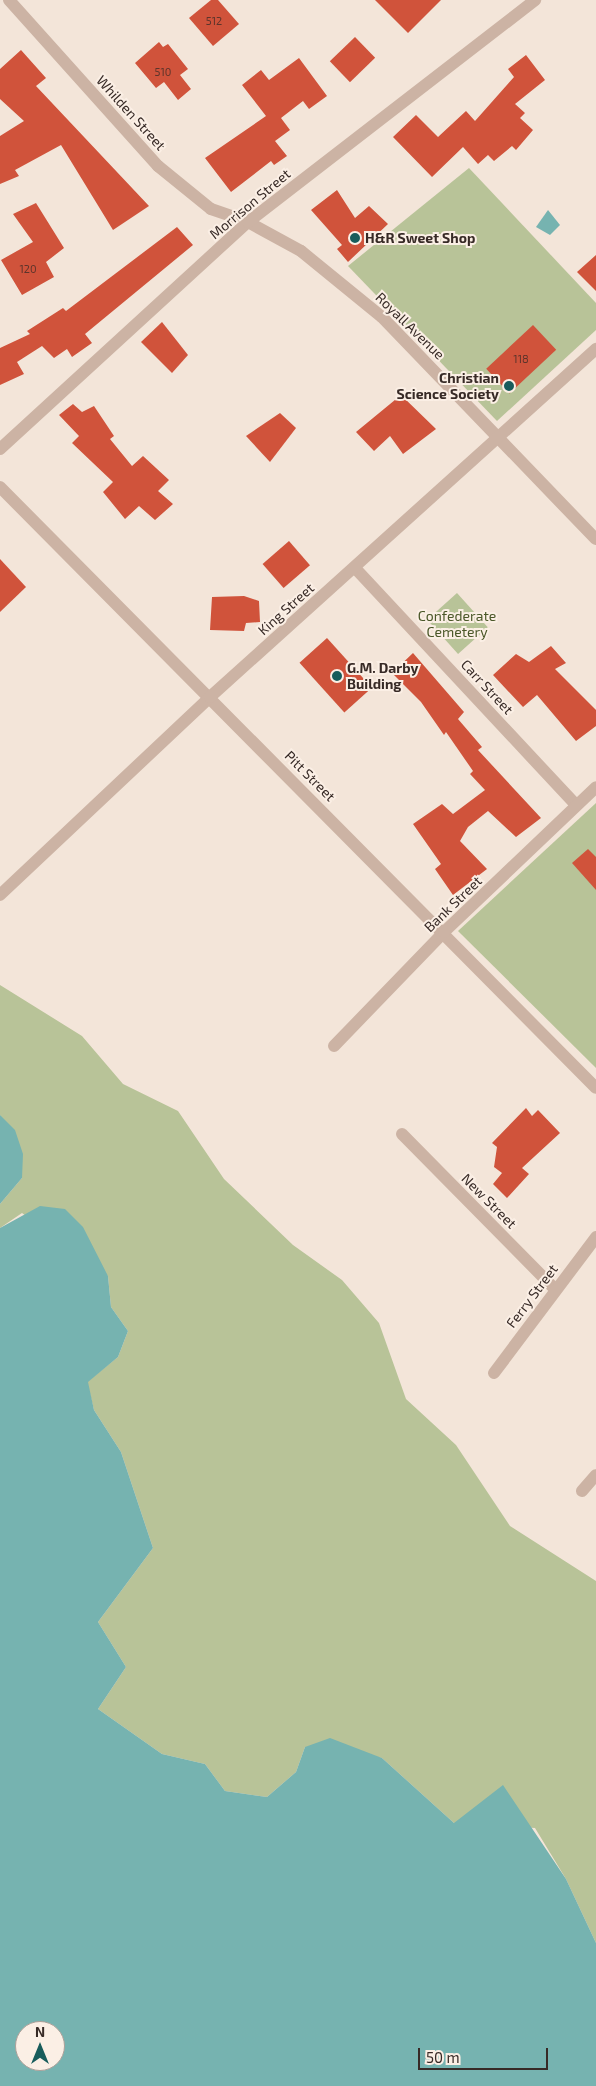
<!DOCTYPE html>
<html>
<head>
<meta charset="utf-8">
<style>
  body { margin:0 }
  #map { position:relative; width:596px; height:2086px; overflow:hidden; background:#f3e5d9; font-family:"Exo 2",sans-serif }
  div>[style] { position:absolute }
  .green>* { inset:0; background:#b8c398; transform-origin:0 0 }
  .water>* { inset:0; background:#76b3b0 }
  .building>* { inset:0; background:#d0533b; transform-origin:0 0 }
  .minor>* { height:12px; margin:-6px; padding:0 6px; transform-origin:6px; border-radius:6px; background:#ccb3a4 }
  .dots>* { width:14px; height:14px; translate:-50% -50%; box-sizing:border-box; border:2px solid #fbefe5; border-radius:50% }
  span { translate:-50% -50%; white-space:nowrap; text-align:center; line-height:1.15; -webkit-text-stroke:4px #fbefe5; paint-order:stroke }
  .number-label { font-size:11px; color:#5d342b }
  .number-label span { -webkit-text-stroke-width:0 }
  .street-label { font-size:14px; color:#372a26 }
  .poi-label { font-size:14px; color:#372a26; font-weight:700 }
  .left { translate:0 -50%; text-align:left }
  .right { translate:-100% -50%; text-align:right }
  .park-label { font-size:14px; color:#4a5728 }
  .north { position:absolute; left:15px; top:2021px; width:50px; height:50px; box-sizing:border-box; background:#fbefe5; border:1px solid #ada099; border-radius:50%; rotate:0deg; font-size:14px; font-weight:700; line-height:20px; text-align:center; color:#372a26 }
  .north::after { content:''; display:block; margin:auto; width:18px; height:22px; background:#185c5b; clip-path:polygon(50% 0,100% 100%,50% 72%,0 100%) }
  .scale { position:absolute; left:418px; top:2048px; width:130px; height:22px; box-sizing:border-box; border:2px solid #372a26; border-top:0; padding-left:6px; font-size:15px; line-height:18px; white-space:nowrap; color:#372a26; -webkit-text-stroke:4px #fbefe5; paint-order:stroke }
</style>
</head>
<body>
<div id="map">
  <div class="green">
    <div style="clip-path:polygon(469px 168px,596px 303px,596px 330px,497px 421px,348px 266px)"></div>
    <div style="left:457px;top:593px;width:46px;height:40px;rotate:48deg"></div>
    <div style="clip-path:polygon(596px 803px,596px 1068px,458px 931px)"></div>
    <div style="clip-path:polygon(0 985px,82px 1036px,123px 1084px,178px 1111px,224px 1179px,293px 1245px,342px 1280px,379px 1323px,406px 1399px,456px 1445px,510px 1526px,596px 1581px,596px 1943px,566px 1879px,535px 1828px,454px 1823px,382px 1758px,305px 1747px,296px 1772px,267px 1797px,225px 1791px,205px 1764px,162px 1754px,98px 1709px,126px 1667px,98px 1622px,153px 1548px,121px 1452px,94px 1410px,87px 1382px,118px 1357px,128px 1331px,111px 1307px,108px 1276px,22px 1213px,0 1228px,0 1204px,22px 1178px,0 1115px)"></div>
  </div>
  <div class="water">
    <div style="clip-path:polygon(548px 210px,560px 225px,550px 235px,536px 227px)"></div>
    <div style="clip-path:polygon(0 1115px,15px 1130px,23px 1154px,22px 1178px,0 1204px)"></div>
    <div style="clip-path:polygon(evenodd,40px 1206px,65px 1209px,83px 1227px,108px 1276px,111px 1307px,128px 1331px,118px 1357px,88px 1382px,94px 1410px,121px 1452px,153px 1548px,98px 1622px,126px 1667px,98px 1709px,162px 1754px,205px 1764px,225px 1791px,267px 1797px,296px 1772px,305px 1747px,330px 1738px,382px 1758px,454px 1823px,503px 1785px,566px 1879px,596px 1943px,596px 2086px,0 2086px,0 1228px,40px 1206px,25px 2031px,55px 2031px,55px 2061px,25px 2061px,25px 2031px)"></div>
  </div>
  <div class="building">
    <div style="clip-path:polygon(211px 0,218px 0,239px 24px,213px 46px,189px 18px)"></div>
    <div style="clip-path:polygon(375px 0,441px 0,408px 33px)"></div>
    <div style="left:355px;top:37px;width:29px;height:35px;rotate:46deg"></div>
    <div style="clip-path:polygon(159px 42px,163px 47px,168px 44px,188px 69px,180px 75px,191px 89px,178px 100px,164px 82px,156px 88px,135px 63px)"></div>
    <div style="clip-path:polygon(21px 50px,46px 78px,36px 86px,149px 206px,113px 230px,61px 145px,15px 170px,19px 176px,0 184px,0 136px,24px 121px,0 99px,0 69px)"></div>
    <div style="clip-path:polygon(526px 55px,545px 80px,515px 104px,525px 113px,520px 118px,533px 130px,516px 150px,512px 146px,494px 161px,488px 155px,478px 164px,463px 147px,432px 177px,393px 137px,416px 115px,438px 137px,466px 111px,475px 121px,514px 77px,508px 69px)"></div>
    <div style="clip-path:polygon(299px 58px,327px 96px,309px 109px,303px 101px,281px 118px,290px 130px,275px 141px,287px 156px,274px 165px,271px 161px,231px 192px,205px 158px,266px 116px,242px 85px,261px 70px,269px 80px)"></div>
    <div style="clip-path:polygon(337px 190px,355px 218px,369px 206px,388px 224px,348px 262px,337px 249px,342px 245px,311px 210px)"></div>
    <div style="clip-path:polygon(36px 203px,64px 248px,46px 262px,54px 277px,22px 295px,1px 260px,33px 242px,13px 214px)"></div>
    <div style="clip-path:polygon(177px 227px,193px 245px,85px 334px,92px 343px,72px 357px,67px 349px,54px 358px,42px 346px,17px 362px,24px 374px,0 385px,0 348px,30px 334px,27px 331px,63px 308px,66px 311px)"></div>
    <div style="clip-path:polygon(596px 255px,596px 291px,577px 272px)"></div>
    <div style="clip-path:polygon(162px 322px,188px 355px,172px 373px,141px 342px)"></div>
    <div style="left:533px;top:325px;width:34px;height:64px;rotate:47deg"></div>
    <div style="clip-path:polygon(401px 395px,436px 429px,403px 454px,390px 436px,374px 451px,356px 432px)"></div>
    <div style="clip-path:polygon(73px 404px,82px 412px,94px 406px,114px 436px,110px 439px,132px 466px,143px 456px,169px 480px,158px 491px,173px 504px,155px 520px,139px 506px,125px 519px,103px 492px,113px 482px,72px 443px,79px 436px,59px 415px)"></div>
    <div style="clip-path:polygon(280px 413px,296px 428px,270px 462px,246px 436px)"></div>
    <div style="left:289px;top:541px;width:32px;height:35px;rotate:49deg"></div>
    <div style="clip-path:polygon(0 559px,26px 587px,0 612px)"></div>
    <div style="clip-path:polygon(244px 596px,259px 601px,260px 622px,246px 623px,244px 631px,210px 630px,212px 597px)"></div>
    <div style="left:327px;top:638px;width:67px;height:37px;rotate:48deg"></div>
    <div style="clip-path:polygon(551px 646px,566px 663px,555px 669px,596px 710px,596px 726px,576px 741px,537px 695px,523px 707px,493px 675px,516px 654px,529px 662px)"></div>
    <div style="clip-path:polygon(413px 653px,464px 712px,458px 719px,482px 747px,478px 750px,541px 818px,516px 837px,488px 811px,468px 827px,460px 841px,487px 869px,453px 895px,435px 869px,441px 864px,413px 824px,442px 804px,453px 814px,485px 790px,470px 774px,473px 771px,446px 732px,444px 735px,421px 702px,392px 673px)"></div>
    <div style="clip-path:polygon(588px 849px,596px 857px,596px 890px,572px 863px)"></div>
    <div style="clip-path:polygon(526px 1108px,532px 1116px,538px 1110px,560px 1133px,522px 1168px,529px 1174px,507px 1198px,493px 1184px,502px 1173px,494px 1167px,497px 1147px,492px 1143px)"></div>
  </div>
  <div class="minor">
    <div style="left:9px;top:0;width:223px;rotate:48.1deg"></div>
    <div style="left:158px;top:166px;width:68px;rotate:39.1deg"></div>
    <div style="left:211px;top:209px;width:39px;rotate:19deg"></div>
    <div style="left:248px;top:222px;width:60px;rotate:28.7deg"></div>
    <div style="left:301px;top:251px;width:104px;rotate:39.2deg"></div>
    <div style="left:382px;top:317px;width:308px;rotate:46.1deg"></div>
    <div style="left:0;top:449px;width:336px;rotate:-42.5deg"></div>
    <div style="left:248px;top:222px;width:363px;rotate:-37.7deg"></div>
    <div style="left:0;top:487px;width:846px;rotate:45.24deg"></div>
    <div style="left:355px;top:568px;width:324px;rotate:47deg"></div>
    <div style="left:0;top:895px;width:289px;rotate:-43.3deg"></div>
    <div style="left:210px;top:697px;width:520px;rotate:-42.04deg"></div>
    <div style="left:334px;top:1046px;width:158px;rotate:-46deg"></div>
    <div style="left:444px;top:932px;width:210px;rotate:-43.6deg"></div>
    <div style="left:402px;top:1134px;width:218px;rotate:45.4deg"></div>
    <div style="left:494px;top:1373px;width:170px;rotate:-53.1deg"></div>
    <div style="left:582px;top:1491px;width:21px;rotate:-49deg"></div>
  </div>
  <div class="dots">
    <div style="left:355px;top:238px;background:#185c5b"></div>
    <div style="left:509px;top:386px;background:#185c5b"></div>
    <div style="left:337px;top:676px;background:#185c5b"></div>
  </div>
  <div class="number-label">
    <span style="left:214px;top:21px">512</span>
    <span style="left:163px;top:72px">510</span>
    <span style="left:28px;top:269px">120</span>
    <span style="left:521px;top:359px">118</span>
  </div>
  <div class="street-label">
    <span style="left:131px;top:113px;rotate:48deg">Whilden Street</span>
    <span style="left:250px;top:204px;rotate:-40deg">Morrison Street</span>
    <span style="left:410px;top:326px;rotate:44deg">Royall Avenue</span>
    <span style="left:286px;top:609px;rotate:-42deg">King Street</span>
    <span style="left:487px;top:687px;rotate:47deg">Carr Street</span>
    <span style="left:310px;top:776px;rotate:45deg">Pitt Street</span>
    <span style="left:453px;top:904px;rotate:-44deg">Bank Street</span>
    <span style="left:489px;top:1201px;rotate:45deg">New Street</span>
    <span style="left:532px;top:1296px;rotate:-53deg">Ferry Street</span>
  </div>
  <div class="poi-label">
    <span class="left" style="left:365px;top:238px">H&amp;R Sweet Shop</span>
    <span class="right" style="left:499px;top:386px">Christian<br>Science Society</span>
    <span class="left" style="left:347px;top:676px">G.M. Darby<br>Building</span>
  </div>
  <div class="park-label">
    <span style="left:457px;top:624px">Confederate<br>Cemetery</span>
  </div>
  <div class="north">N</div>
  <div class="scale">50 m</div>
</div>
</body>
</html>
